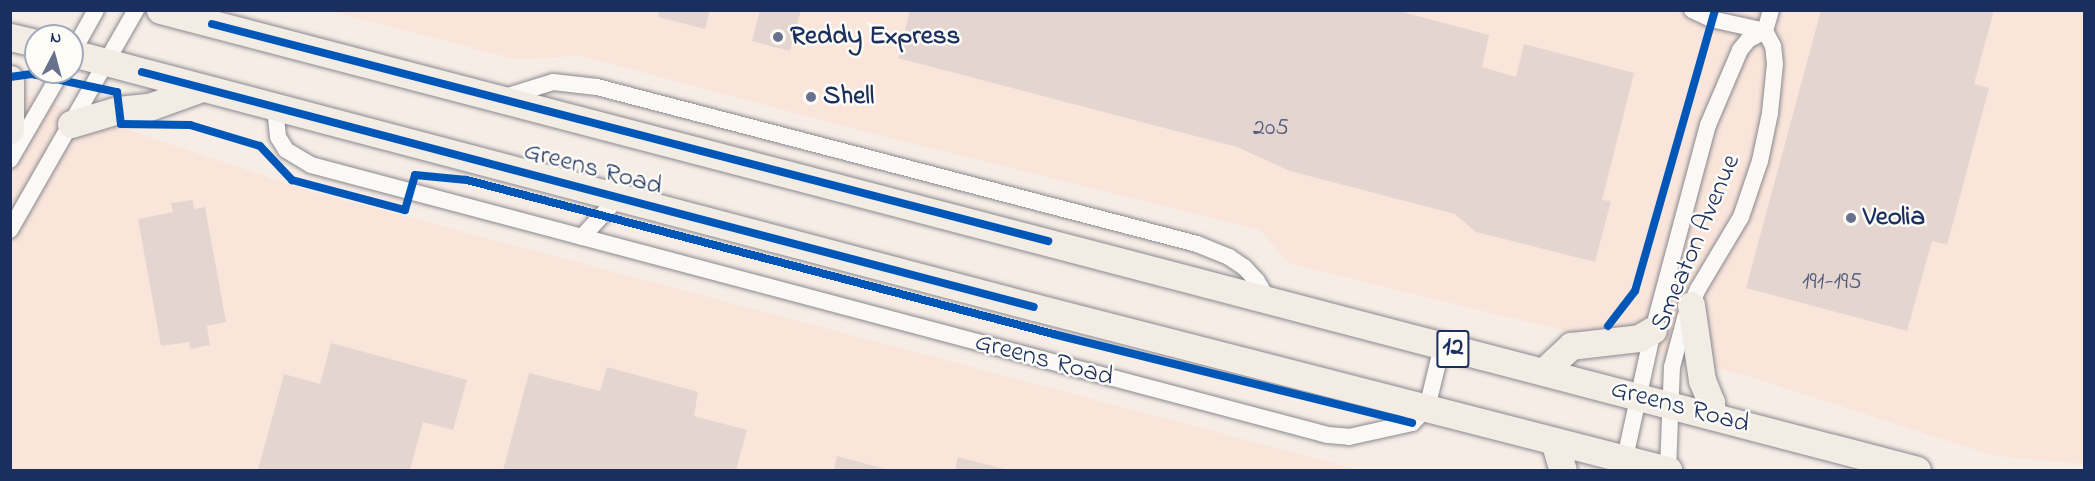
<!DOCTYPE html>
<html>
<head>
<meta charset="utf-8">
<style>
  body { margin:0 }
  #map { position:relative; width:2095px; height:481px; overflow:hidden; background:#f7ede7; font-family:"Indie Flower",sans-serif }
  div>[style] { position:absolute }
  .built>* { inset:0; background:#fae5db }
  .building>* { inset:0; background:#e4d5d1 }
  .roads { filter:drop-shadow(0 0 2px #8a8990) drop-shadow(0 0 2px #8a8990) }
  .street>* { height:16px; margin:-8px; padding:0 8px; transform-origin:8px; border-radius:8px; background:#faf9f6 }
  .primary>* { height:27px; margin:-13.5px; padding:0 13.5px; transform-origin:13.5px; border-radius:13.5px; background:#f2ece5 }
  .cycleway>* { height:8px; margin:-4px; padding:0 4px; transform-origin:4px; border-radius:4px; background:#0057b8 }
  .dots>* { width:16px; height:16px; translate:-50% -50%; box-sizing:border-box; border:3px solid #fdfcf7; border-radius:50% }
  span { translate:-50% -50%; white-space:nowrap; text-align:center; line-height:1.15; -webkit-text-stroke:5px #fdfcf7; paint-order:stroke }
  .number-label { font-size:24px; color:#4f5a7c }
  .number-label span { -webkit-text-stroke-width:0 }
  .shield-label span { padding:2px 4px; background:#fdfcf7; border:2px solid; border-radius:4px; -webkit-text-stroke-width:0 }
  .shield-label { font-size:26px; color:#1b2f5e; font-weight:700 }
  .poi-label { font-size:27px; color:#1b2f5e; font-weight:700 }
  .left { translate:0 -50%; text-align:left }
  .street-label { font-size:27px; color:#1b2f5e }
  .frame { position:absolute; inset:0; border:12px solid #1b2f5e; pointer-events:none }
  .north { position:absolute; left:24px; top:24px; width:60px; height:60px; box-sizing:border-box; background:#fdfcf7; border:2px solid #a3aaba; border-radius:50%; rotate:6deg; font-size:16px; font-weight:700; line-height:24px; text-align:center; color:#1b2f5e }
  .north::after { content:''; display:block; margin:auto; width:21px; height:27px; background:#68728e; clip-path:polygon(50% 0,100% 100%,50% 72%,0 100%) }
</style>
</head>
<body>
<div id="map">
  <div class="built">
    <div style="clip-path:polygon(331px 11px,2084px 11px,2084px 464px,1995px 456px,1744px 375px,1288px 263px,1260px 230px,877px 135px,581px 56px,514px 59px)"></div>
    <div style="clip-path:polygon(10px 90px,306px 190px,1359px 470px,11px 470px)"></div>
  </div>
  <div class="building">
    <div style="clip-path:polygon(659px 10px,710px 10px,705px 29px,658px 17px)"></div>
    <div style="clip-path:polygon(760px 10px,801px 10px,790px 51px,752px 41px)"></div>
    <div style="clip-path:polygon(910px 10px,1395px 10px,1489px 35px,1482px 67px,1516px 77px,1524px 44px,1634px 73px,1602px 200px,1611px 201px,1595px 262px,1476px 232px,1455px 214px,1290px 171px,1237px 147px,898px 58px)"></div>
    <div style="clip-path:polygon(1821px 10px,1994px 10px,1974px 84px,1989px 88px,1947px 245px,1932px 241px,1907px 331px,1746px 288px)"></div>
    <div style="clip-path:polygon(193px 200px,194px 209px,205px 207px,226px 322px,207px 326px,210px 345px,190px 349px,189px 342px,161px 346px,138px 219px,173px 212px,171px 203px)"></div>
    <div style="clip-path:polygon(331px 343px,467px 380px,453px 430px,423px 422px,410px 470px,258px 470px,284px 374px,320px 384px)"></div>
    <div style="clip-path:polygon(607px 367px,698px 392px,694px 416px,747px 430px,736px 470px,503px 470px,529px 373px,600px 391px)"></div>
    <div style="clip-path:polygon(837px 456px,889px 470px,834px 470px)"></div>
    <div style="clip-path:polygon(958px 457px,1008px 470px,955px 470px)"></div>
  </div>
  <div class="roads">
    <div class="street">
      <div style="left:1692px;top:10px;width:21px;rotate:25deg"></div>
      <div style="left:1711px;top:19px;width:55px;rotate:12.5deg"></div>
      <div style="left:72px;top:53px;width:49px;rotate:-60.8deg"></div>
      <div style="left:502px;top:98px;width:53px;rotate:-17.4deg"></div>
      <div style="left:553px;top:82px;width:44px;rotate:6.5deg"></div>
      <div style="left:597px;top:87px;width:620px;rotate:14.66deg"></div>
      <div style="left:1197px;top:244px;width:35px;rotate:22deg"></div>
      <div style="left:1229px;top:257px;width:18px;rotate:34deg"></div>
      <div style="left:1244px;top:267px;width:19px;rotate:47deg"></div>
      <div style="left:1257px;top:281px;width:22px;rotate:60deg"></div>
      <div style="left:275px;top:108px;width:29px;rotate:84deg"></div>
      <div style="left:278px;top:137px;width:15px;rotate:58deg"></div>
      <div style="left:286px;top:150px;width:29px;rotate:31deg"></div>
      <div style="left:311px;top:165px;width:1052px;rotate:14.87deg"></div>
      <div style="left:1328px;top:435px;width:21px;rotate:5deg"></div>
      <div style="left:1349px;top:437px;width:65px;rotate:-12.5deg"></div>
      <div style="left:1412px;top:423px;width:21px;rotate:-45deg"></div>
      <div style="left:1427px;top:408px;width:64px;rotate:-76.4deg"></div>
      <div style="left:10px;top:160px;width:102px;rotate:-59.9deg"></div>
      <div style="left:10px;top:230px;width:254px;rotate:-60.2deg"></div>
      <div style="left:582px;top:237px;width:53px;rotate:-47.3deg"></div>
      <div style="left:1623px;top:467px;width:140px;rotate:-77.6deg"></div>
      <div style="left:1653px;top:330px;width:212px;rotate:-75deg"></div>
      <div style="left:1708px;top:125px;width:82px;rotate:-66.9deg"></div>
      <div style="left:1740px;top:50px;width:13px;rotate:-51deg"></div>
      <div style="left:1748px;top:40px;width:19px;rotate:-28deg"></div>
      <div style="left:1668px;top:470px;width:103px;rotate:-87.8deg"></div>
      <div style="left:1672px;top:367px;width:51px;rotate:-75.1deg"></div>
      <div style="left:1685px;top:318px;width:32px;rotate:-66deg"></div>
      <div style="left:1698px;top:289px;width:84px;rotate:-59.2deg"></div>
      <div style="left:1741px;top:217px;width:59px;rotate:-71.3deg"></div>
      <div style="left:1760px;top:161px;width:49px;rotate:-78.2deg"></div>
      <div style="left:1770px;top:113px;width:49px;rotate:-84.2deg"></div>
      <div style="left:1775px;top:64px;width:18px;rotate:-96deg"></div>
      <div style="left:1773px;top:46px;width:17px;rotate:-118deg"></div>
      <div style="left:1765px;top:31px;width:22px;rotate:-74deg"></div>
    </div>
    <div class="primary">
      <div style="left:160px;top:10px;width:1816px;rotate:14.67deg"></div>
      <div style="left:10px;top:37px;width:27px;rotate:13deg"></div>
      <div style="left:72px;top:53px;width:995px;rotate:14.79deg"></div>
      <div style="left:1034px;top:307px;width:655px;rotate:14.42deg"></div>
      <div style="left:10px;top:79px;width:51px;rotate:90deg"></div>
      <div style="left:71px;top:124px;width:49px;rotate:-16.6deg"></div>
      <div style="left:118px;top:110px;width:31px;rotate:-6deg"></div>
      <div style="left:149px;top:107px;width:56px;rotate:-19.7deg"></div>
      <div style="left:1691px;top:305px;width:76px;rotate:81.7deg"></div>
      <div style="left:1702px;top:380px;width:24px;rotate:68deg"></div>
      <div style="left:1711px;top:402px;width:14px;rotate:86deg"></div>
      <div style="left:1544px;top:371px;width:37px;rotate:-43deg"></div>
      <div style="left:1571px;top:346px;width:68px;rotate:-6.7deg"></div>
      <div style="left:1639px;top:338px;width:16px;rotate:-30deg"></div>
      <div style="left:1554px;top:441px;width:30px;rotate:73deg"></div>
    </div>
  </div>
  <div class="cycleway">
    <div style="left:212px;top:24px;width:864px;rotate:14.55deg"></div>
    <div style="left:142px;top:72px;width:922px;rotate:14.76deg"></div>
    <div style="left:10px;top:77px;width:22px;rotate:-8deg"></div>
    <div style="left:32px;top:74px;width:87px;rotate:12deg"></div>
    <div style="left:117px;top:92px;width:32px;rotate:83deg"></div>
    <div style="left:121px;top:124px;width:69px;rotate:0.8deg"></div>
    <div style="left:190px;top:125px;width:73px;rotate:16.7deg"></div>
    <div style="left:260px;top:146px;width:47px;rotate:46.7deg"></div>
    <div style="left:292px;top:180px;width:117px;rotate:14.9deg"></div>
    <div style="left:405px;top:210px;width:36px;rotate:-74deg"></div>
    <div style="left:415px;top:175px;width:52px;rotate:5.5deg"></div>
    <div style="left:467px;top:180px;width:606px;rotate:14.72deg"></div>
    <div style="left:1053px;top:334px;width:370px;rotate:13.9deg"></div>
    <div style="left:1608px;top:326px;width:44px;rotate:-52.4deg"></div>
    <div style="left:1635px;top:291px;width:292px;rotate:-74.1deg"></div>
  </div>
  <div class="dots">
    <div style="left:778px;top:37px;background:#68728e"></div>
    <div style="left:811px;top:97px;background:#68728e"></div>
    <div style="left:1851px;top:218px;background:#68728e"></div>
  </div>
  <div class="number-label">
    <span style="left:1271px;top:129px">205</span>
    <span style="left:1832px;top:283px">191-195</span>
  </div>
  <div class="shield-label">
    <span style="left:1453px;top:349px">12</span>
  </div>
  <div class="poi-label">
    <span class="left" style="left:790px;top:37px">Reddy Express</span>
    <span class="left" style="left:823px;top:97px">Shell</span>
    <span class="left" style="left:1863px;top:218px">Veolia</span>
  </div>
  <div class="street-label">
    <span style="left:593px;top:169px;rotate:15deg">Greens Road</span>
    <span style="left:1696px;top:243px;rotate:-67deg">Smeaton Avenue</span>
    <span style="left:1044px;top:360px;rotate:15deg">Greens Road</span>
    <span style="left:1680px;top:407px;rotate:15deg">Greens Road</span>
  </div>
  <div class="frame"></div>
  <div class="north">N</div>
</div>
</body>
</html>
